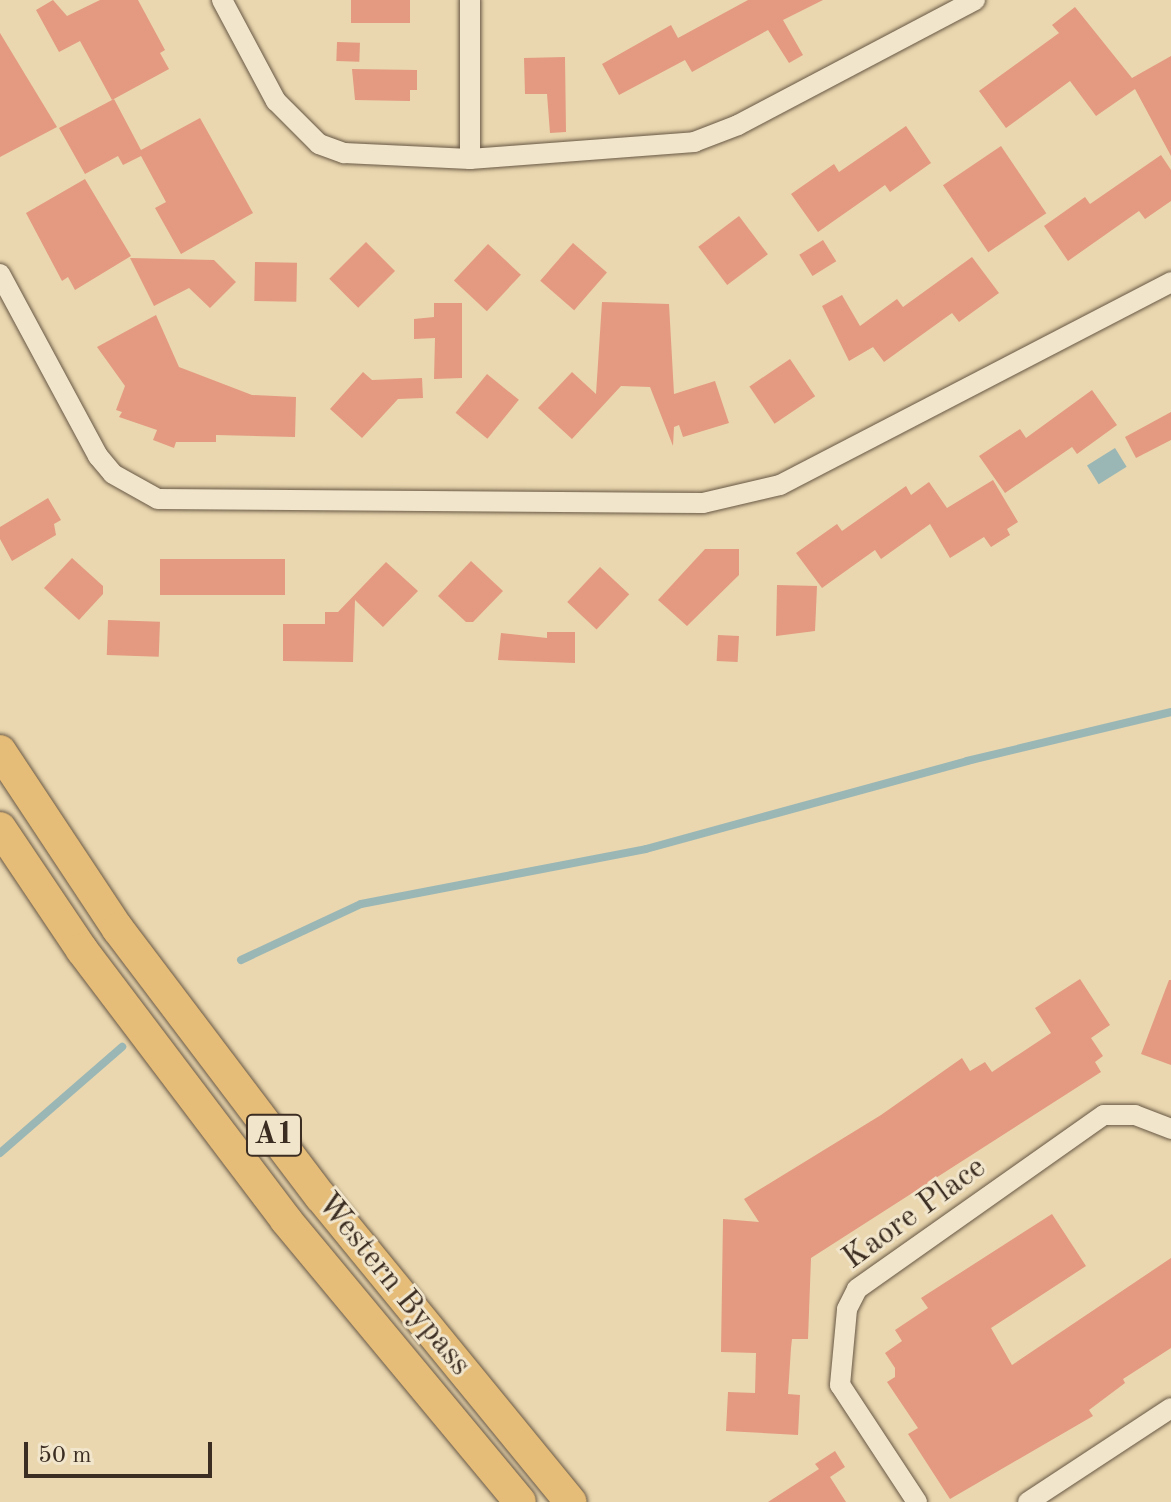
<!DOCTYPE html>
<html>
<head>
<meta charset="utf-8">
<style>
  body { margin:0 }
  #map { position:relative; width:1171px; height:1502px; overflow:hidden; background:#ead7af; font-family:"Old Standard TT",serif }
  div>[style] { position:absolute }
  .water>* { inset:0; background:#9bb7b5; transform-origin:0 0 }
  .stream>* { height:8px; margin:-4px; padding:0 4px; transform-origin:4px; border-radius:4px; background:#9bb7b5 }
  .building>* { inset:0; background:#e39a81; transform-origin:0 0 }
  .roads { filter:drop-shadow(0 0 2px #685845) drop-shadow(0 0 2px #685845) }
  .minor>* { height:20px; margin:-10px; padding:0 10px; transform-origin:10px; border-radius:10px; background:#f1e5cb }
  .trunk>* { height:32px; margin:-16px; padding:0 16px; transform-origin:16px; border-radius:16px; background:#e5bc78 }
  span { translate:-50% -50%; white-space:nowrap; text-align:center; line-height:1.15; -webkit-text-stroke:6px #f1e5cb; paint-order:stroke }
  .shield-label span { padding:2px 6px; background:#f1e5cb; border:2px solid; border-radius:6px; -webkit-text-stroke-width:0 }
  .shield-label { font-size:30px; color:#3c2d22; font-weight:700 }
  .street-label { font-size:32px; color:#3c2d22 }
  .scale { position:absolute; left:24px; top:1442px; width:188px; height:36px; box-sizing:border-box; border:4px solid #3c2d22; border-top:0; padding-left:10px; font-size:24px; line-height:28px; white-space:nowrap; color:#3c2d22; -webkit-text-stroke:6px #f1e5cb; paint-order:stroke }
</style>
</head>
<body>
<div id="map">
  <div class="water">
    <div style="left:1115px;top:448px;width:22px;height:33px;rotate:58deg"></div>
  </div>
  <div class="stream">
    <div style="left:241px;top:960px;width:132px;rotate:-25deg"></div>
    <div style="left:361px;top:904px;width:290px;rotate:-10.9deg"></div>
    <div style="left:646px;top:849px;width:333px;rotate:-15.3deg"></div>
    <div style="left:967px;top:761px;width:210px;rotate:-13.5deg"></div>
    <div style="left:0;top:1153px;width:162px;rotate:-41deg"></div>
  </div>
  <div class="building">
    <div style="clip-path:polygon(53px 0,67px 16px,100px 0,138px 0,165px 50px,160px 53px,169px 69px,112px 100px,80px 41px,59px 52px,36px 10px)"></div>
    <div style="left:351px;top:0;width:59px;height:23px"></div>
    <div style="clip-path:polygon(748px 0,823px 0,783px 20px,803px 55px,789px 63px,768px 30px,692px 72px,685px 60px,619px 95px,602px 64px,671px 25px,678px 38px)"></div>
    <div style="clip-path:polygon(1075px 7px,1132px 78px,1171px 56px,1171px 156px,1135px 89px,1096px 116px,1070px 81px,1006px 128px,979px 91px,1059px 33px,1052px 25px)"></div>
    <div style="clip-path:polygon(0 33px,57px 127px,0 157px)"></div>
    <div style="left:337px;top:42px;width:23px;height:19px;rotate:2deg"></div>
    <div style="clip-path:polygon(565px 57px,566px 132px,550px 133px,547px 94px,525px 94px,524px 58px)"></div>
    <div style="clip-path:polygon(352px 69px,417px 70px,417px 90px,410px 90px,410px 101px,355px 100px)"></div>
    <div style="clip-path:polygon(114px 99px,141px 150px,200px 118px,253px 213px,181px 254px,155px 208px,166px 202px,141px 156px,123px 165px,118px 156px,85px 174px,59px 128px)"></div>
    <div style="clip-path:polygon(906px 126px,931px 163px,890px 192px,885px 185px,818px 232px,791px 194px,834px 164px,839px 172px)"></div>
    <div style="left:1001px;top:146px;width:81px;height:70px;rotate:56deg"></div>
    <div style="clip-path:polygon(1161px 155px,1171px 170px,1171px 201px,1145px 219px,1139px 211px,1068px 261px,1044px 226px,1085px 197px,1090px 204px)"></div>
    <div style="clip-path:polygon(85px 179px,131px 256px,75px 290px,68px 277px,62px 281px,26px 213px)"></div>
    <div style="left:739px;top:216px;width:48px;height:51px;rotate:53deg"></div>
    <div style="left:823px;top:240px;width:25px;height:28px;rotate:58deg"></div>
    <div style="left:366px;top:242px;width:41px;height:52px;rotate:45deg"></div>
    <div style="left:573px;top:243px;width:45px;height:50px;rotate:41deg"></div>
    <div style="left:488px;top:244px;width:45px;height:50px;rotate:43deg"></div>
    <div style="clip-path:polygon(972px 257px,999px 293px,959px 322px,952px 313px,884px 362px,873px 347px,849px 361px,822px 306px,842px 295px,860px 326px,897px 299px,903px 307px)"></div>
    <div style="clip-path:polygon(130px 258px,214px 260px,236px 282px,210px 308px,189px 288px,154px 306px)"></div>
    <div style="left:255px;top:262px;width:42px;height:39px;rotate:1deg"></div>
    <div style="clip-path:polygon(602px 302px,669px 304px,674px 394px,715px 381px,729px 423px,683px 437px,679px 425px,674px 427px,673px 446px,650px 387px,621px 386px,572px 439px,538px 408px,572px 372px,596px 394px)"></div>
    <div style="clip-path:polygon(434px 303px,462px 303px,462px 378px,434px 379px,435px 338px,414px 339px,414px 319px,434px 317px)"></div>
    <div style="clip-path:polygon(156px 315px,179px 367px,252px 395px,296px 397px,295px 437px,216px 435px,216px 442px,176px 442px,174px 448px,153px 440px,157px 430px,119px 417px,122px 412px,116px 410px,125px 386px,97px 347px)"></div>
    <div style="left:790px;top:359px;width:45px;height:49px;rotate:56deg"></div>
    <div style="clip-path:polygon(363px 372px,372px 380px,422px 378px,423px 398px,398px 399px,362px 438px,330px 409px)"></div>
    <div style="left:487px;top:374px;width:41px;height:50px;rotate:39deg"></div>
    <div style="clip-path:polygon(1092px 390px,1117px 425px,1077px 454px,1072px 447px,1005px 493px,979px 456px,1020px 429px,1026px 438px)"></div>
    <div style="clip-path:polygon(1171px 412px,1171px 440px,1136px 458px,1125px 437px)"></div>
    <div style="clip-path:polygon(993px 480px,1018px 522px,1007px 529px,1010px 535px,991px 547px,984px 537px,950px 558px,930px 524px,881px 559px,875px 550px,822px 588px,796px 553px,837px 524px,842px 531px,906px 486px,911px 495px,929px 482px,947px 508px)"></div>
    <div style="clip-path:polygon(48px 498px,61px 520px,54px 524px,56px 535px,12px 561px,0 539px,0 527px)"></div>
    <div style="clip-path:polygon(705px 549px,739px 549px,739px 575px,687px 626px,658px 600px)"></div>
    <div style="clip-path:polygon(72px 558px,103px 586px,103px 594px,79px 620px,44px 588px)"></div>
    <div style="left:160px;top:559px;width:125px;height:36px"></div>
    <div style="clip-path:polygon(471px 561px,503px 591px,473px 622px,466px 622px,438px 596px)"></div>
    <div style="clip-path:polygon(386px 562px,418px 591px,383px 627px,355px 600px,353px 662px,283px 661px,283px 624px,325px 624px,325px 612px,338px 612px)"></div>
    <div style="left:600px;top:567px;width:40px;height:48px;rotate:43deg"></div>
    <div style="clip-path:polygon(777px 585px,817px 586px,815px 631px,776px 636px)"></div>
    <div style="left:108px;top:620px;width:52px;height:35px;rotate:2deg"></div>
    <div style="clip-path:polygon(547px 632px,575px 632px,575px 663px,498px 660px,501px 633px,547px 638px)"></div>
    <div style="left:718px;top:635px;width:21px;height:26px;rotate:3deg"></div>
    <div style="clip-path:polygon(1080px 979px,1110px 1025px,1091px 1038px,1103px 1056px,1095px 1062px,1101px 1072px,811px 1258px,808px 1339px,792px 1339px,791px 1348px,788px 1394px,800px 1395px,798px 1435px,726px 1431px,728px 1392px,755px 1393px,756px 1353px,721px 1352px,723px 1219px,759px 1222px,744px 1199px,881px 1115px,962px 1058px,970px 1071px,985px 1062px,992px 1072px,1051px 1033px,1035px 1008px)"></div>
    <div style="clip-path:polygon(1169px 980px,1171px 980px,1171px 1065px,1141px 1054px)"></div>
    <div style="clip-path:polygon(1052px 1214px,1086px 1266px,991px 1328px,1012px 1365px,1171px 1258px,1171px 1348px,1123px 1379px,1125px 1383px,1089px 1410px,1093px 1416px,950px 1499px,908px 1434px,918px 1428px,887px 1382px,895px 1377px,895px 1368px,885px 1353px,902px 1341px,895px 1330px,928px 1308px,921px 1298px)"></div>
    <div style="clip-path:polygon(835px 1451px,845px 1467px,830px 1477px,846px 1502px,768px 1502px,819px 1469px,815px 1464px)"></div>
  </div>
  <div class="roads">
    <div class="minor">
      <div style="left:222px;top:0;width:115px;rotate:61.9deg"></div>
      <div style="left:276px;top:101px;width:61px;rotate:45deg"></div>
      <div style="left:319px;top:144px;width:27px;rotate:20deg"></div>
      <div style="left:344px;top:153px;width:126px;rotate:2.7deg"></div>
      <div style="left:470px;top:159px;width:225px;rotate:-4.3deg"></div>
      <div style="left:694px;top:142px;width:47px;rotate:-21.1deg"></div>
      <div style="left:738px;top:125px;width:268px;rotate:-27.8deg"></div>
      <div style="left:470px;top:159px;width:159px;rotate:-90deg"></div>
      <div style="left:0;top:274px;width:207px;rotate:61.7deg"></div>
      <div style="left:98px;top:456px;width:23px;rotate:50deg"></div>
      <div style="left:113px;top:474px;width:51px;rotate:29.1deg"></div>
      <div style="left:158px;top:499px;width:545px;rotate:0.42deg"></div>
      <div style="left:703px;top:503px;width:79px;rotate:-13.2deg"></div>
      <div style="left:780px;top:485px;width:441px;rotate:-27.4deg"></div>
      <div style="left:917px;top:1502px;width:140px;rotate:-123.3deg"></div>
      <div style="left:840px;top:1385px;width:76px;rotate:-84.7deg"></div>
      <div style="left:847px;top:1309px;width:22px;rotate:-63deg"></div>
      <div style="left:857px;top:1289px;width:302px;rotate:-35.2deg"></div>
      <div style="left:1104px;top:1115px;width:31px"></div>
      <div style="left:1135px;top:1115px;width:39px;rotate:21deg"></div>
      <div style="left:1028px;top:1502px;width:171px;rotate:-33.3deg"></div>
    </div>
    <div class="trunk">
      <div style="left:0;top:751px;width:214px;rotate:56.5deg"></div>
      <div style="left:118px;top:929px;width:336px;rotate:52.9deg"></div>
      <div style="left:321px;top:1197px;width:394px;rotate:50.7deg"></div>
      <div style="left:0;top:828px;width:147px;rotate:56.1deg"></div>
      <div style="left:82px;top:950px;width:338px;rotate:52.9deg"></div>
      <div style="left:286px;top:1220px;width:366px;rotate:50.3deg"></div>
    </div>
  </div>
  <div class="shield-label">
    <span style="left:274px;top:1135px">A1</span>
  </div>
  <div class="street-label">
    <span style="left:915px;top:1214px;rotate:-36deg">Kaore Place</span>
    <span style="left:393px;top:1285px;rotate:51deg">Western Bypass</span>
  </div>
  <div class="scale">50 m</div>
</div>
</body>
</html>
